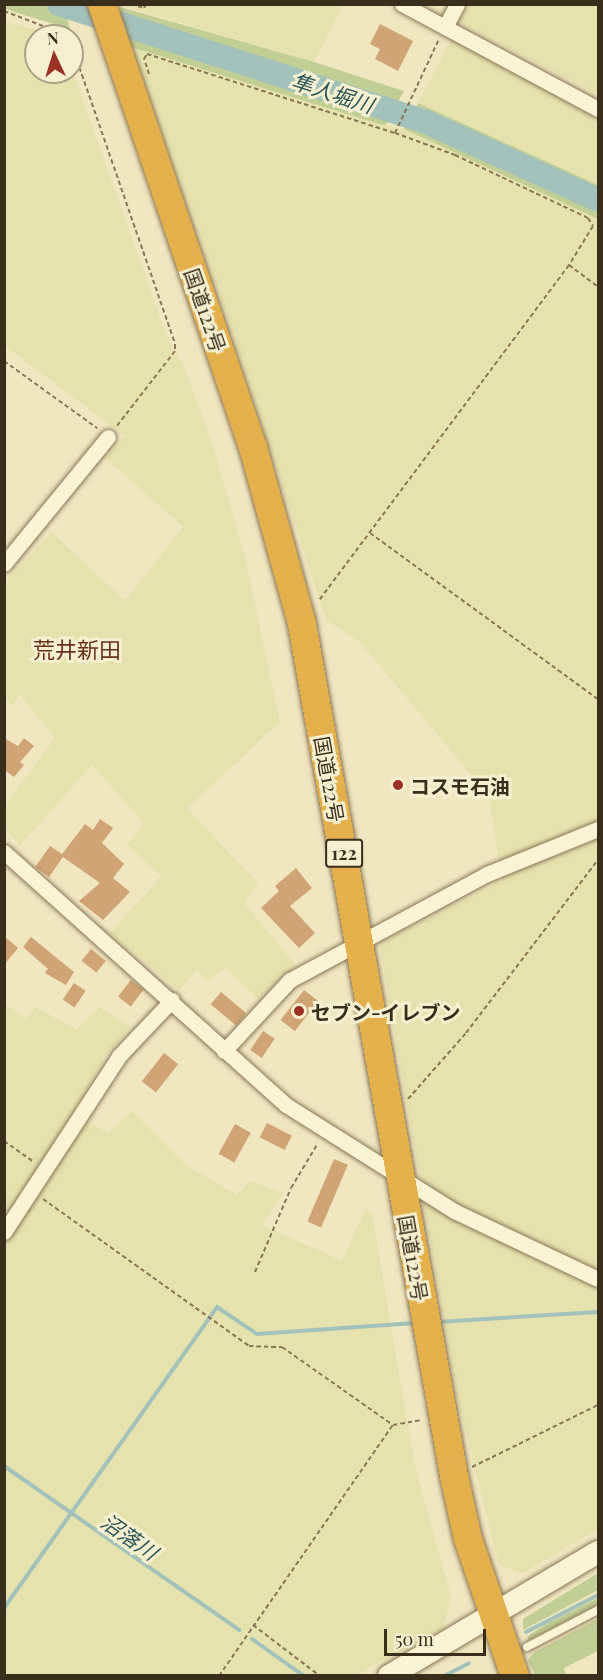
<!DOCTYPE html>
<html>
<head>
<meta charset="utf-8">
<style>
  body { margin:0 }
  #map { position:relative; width:603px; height:1680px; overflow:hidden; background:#f0e6c0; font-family:"Playfair Display","Noto Sans JP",serif }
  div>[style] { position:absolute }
  .farmland>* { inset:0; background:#e6e2ad }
  .green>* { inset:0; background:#c1ce94 }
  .stream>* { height:4px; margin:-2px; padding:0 2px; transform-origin:2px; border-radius:2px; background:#a3c2bc }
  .river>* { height:24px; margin:-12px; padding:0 12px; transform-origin:12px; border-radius:12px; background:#a3c2bc }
  .building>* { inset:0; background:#d0a474; transform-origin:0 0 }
  .path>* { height:2px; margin-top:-1px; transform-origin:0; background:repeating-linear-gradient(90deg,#8a7757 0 4.5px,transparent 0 7.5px) }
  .roads { filter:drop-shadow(0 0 2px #8a7757) drop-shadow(0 0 2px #8a7757) }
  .lane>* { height:8px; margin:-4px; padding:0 4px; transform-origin:4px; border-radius:4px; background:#faf3d4 }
  .street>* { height:15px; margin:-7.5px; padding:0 7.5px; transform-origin:7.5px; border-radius:7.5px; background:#faf3d4 }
  .secondary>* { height:22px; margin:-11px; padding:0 11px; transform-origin:11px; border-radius:11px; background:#faf3d4 }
  .highway>* { height:28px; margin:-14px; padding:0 14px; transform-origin:14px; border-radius:14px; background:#e3b04c }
  .dots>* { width:16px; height:16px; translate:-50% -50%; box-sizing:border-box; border:3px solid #f7f0d0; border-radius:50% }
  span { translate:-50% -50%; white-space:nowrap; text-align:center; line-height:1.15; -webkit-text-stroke:6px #f7f0d0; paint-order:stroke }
  .shield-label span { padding:2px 4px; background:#f7f0d0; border:2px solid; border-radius:4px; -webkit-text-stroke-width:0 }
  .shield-label { font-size:18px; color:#392d1c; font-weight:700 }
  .street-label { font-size:20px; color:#392d1c }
  .poi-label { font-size:20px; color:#392d1c; font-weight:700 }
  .left { translate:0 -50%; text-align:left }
  .water-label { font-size:21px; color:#2b5759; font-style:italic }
  .quarter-label { font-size:22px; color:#67321a }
  .frame { position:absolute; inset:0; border:6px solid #392d1c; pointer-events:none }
  .north { position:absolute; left:24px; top:24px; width:60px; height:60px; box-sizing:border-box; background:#f7f0d0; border:2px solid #aba288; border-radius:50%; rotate:356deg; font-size:16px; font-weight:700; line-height:24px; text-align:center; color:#392d1c }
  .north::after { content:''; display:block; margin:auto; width:21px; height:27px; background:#9b3025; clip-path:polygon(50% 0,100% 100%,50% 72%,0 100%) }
  .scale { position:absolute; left:384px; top:1629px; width:102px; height:27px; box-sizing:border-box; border:3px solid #392d1c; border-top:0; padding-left:8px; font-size:18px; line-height:21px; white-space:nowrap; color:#392d1c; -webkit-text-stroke:4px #f7f0d0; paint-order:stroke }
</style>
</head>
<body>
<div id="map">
  <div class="farmland">
    <div style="clip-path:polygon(468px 4px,598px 5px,598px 95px,459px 22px)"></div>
    <div style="clip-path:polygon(120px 5px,343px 5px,314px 62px)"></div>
    <div style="clip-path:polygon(4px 21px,56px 36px,36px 36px,36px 72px,72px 70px,166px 334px,184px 366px,213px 446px,244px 553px,280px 722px,187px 808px,258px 883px,244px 903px,296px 965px,258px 999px,225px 967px,208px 981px,197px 970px,179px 990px,110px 933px,162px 876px,127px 845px,144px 823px,92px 765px,20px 845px,5px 830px,5px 805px,55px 738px,20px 695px,13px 706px,5px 699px,5px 582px,52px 532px,125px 601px,183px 527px,106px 458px,125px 436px,5px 346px)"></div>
    <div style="clip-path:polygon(452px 38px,598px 115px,598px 185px,418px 103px)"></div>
    <div style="clip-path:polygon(131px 47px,379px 124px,404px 129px,598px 219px,598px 1529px,523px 1573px,499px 1565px,457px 1396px,379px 943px,502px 881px,489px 796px,360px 642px,326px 620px,230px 325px)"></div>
    <div style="clip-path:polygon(4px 1003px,26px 1019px,36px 1007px,76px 1030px,100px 1007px,130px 1028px,105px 1057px,73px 1113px,108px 1133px,132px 1111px,186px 1165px,237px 1195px,250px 1181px,283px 1193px,262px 1225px,342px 1261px,365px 1210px,372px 1214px,415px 1466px,451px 1597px,443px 1629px,355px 1675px,5px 1675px)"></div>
  </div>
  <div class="green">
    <div style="clip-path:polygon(4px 5px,46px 5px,65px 10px,70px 29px,5px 9px)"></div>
    <div style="clip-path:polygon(120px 7px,314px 62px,404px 91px,396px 105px,122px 16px)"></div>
    <div style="clip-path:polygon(128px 32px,191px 49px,392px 116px,386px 125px,379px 124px,131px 47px)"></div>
    <div style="clip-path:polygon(418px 103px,598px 185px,598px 194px,544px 166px,414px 112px)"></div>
    <div style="clip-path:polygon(408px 120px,521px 166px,583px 198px,598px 207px,598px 219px,404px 129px)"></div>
    <div style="clip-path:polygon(598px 1573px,598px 1590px,523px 1630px,523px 1619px)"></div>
    <div style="clip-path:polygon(598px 1598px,598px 1604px,529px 1640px,527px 1637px,544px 1625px)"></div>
    <div style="clip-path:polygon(598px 1619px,598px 1651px,564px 1668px,566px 1675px,535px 1675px,528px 1660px,535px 1652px)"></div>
  </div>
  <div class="stream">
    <div style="left:438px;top:1322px;width:160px;rotate:-3.6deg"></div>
    <div style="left:4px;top:1466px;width:287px;rotate:34.9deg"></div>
    <div style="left:4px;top:1608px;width:369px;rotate:-54.7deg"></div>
    <div style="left:217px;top:1307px;width:48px;rotate:34deg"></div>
    <div style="left:257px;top:1334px;width:158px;rotate:-4deg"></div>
    <div style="left:526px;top:1632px;width:81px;rotate:-27.2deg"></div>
    <div style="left:252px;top:1639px;width:64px;rotate:35.4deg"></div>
    <div style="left:444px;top:1676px;width:28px;rotate:-27deg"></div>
  </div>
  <div class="river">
    <div style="left:59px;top:4px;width:383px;rotate:17.8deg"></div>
    <div style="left:424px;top:121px;width:191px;rotate:24.4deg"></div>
  </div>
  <div class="building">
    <div style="clip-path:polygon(380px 24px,413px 41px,398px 71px,375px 59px,380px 49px,370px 44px)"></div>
    <div style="clip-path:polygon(4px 738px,18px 746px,24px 738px,34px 746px,20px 762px,24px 765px,14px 777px,4px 770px)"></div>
    <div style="clip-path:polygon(100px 819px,113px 828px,102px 843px,124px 864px,113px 878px,130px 892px,103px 920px,79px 901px,100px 883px,63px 857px,49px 877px,35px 867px,50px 846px,62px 854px,85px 824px,93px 830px)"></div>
    <div style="clip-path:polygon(296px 868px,312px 888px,290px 906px,315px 933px,299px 948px,261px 908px,279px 891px,275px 886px)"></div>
    <div style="clip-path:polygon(4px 936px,18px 948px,4px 965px)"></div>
    <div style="clip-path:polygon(31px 937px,74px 972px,66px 985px,45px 973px,48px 969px,23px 947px)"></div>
    <div style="left:91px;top:949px;width:19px;height:15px;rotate:39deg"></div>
    <div style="left:131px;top:980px;width:16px;height:21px;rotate:38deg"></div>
    <div style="left:74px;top:983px;width:14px;height:20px;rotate:34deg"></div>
    <div style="left:304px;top:990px;width:18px;height:38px;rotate:38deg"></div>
    <div style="left:221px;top:992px;width:33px;height:16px;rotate:40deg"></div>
    <div style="left:263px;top:1031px;width:14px;height:23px;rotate:34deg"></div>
    <div style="left:164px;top:1053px;width:18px;height:36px;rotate:38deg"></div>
    <div style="left:267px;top:1123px;width:28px;height:16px;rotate:27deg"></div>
    <div style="left:235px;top:1124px;width:18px;height:34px;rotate:29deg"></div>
    <div style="left:334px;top:1159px;width:15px;height:68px;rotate:23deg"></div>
  </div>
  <div class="path">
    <div style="left:131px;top:4px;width:14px;rotate:17deg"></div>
    <div style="left:144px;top:8px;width:4px;rotate:-63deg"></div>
    <div style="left:4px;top:11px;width:70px;rotate:21deg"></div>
    <div style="left:72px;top:46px;width:315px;rotate:70.9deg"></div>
    <div style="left:175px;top:344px;width:7px;rotate:90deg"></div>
    <div style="left:175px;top:351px;width:96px;rotate:127.8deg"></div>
    <div style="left:149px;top:74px;width:16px;rotate:-108deg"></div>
    <div style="left:144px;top:59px;width:6px;rotate:-59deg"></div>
    <div style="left:147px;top:54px;width:260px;rotate:17.7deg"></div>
    <div style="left:395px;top:133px;width:64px;rotate:20.1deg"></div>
    <div style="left:455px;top:155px;width:147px;rotate:25.3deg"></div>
    <div style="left:588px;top:218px;width:9px;rotate:58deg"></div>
    <div style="left:593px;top:226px;width:46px;rotate:121.6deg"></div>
    <div style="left:569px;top:265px;width:419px;rotate:126.7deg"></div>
    <div style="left:395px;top:133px;width:102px;rotate:-64.9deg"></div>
    <div style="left:569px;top:265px;width:36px;rotate:37deg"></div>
    <div style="left:4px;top:361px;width:115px;rotate:35.8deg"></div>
    <div style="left:370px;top:533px;width:282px;rotate:36.1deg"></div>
    <div style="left:408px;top:1099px;width:88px;rotate:-48.7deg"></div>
    <div style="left:466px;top:1033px;width:218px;rotate:-52.7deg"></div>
    <div style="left:4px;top:1141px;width:35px;rotate:35deg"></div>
    <div style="left:43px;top:1199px;width:253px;rotate:35.5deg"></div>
    <div style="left:249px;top:1346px;width:33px;rotate:2deg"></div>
    <div style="left:282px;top:1347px;width:136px;rotate:35.1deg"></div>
    <div style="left:393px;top:1425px;width:29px;rotate:-10deg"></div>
    <div style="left:255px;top:1272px;width:91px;rotate:-66.8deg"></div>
    <div style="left:291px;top:1188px;width:52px;rotate:-59deg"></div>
    <div style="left:472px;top:1467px;width:140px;rotate:-26.2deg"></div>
    <div style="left:253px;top:1625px;width:84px;rotate:37.3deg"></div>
    <div style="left:219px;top:1676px;width:305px;rotate:-55.3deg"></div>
  </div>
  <div class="roads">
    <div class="lane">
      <div style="left:527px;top:1647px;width:80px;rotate:-27.5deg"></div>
    </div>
    <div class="street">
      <div style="left:402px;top:4px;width:222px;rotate:28.2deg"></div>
      <div style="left:445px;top:27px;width:26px;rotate:-62deg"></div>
      <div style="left:4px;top:564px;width:164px;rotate:-50.7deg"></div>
      <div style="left:4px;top:852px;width:379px;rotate:41.9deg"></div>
      <div style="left:286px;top:1105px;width:199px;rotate:32.2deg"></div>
      <div style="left:454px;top:1211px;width:159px;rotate:25.3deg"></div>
      <div style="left:224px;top:1051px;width:97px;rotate:-47.1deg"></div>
      <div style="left:290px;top:980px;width:224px;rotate:-28.3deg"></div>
      <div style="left:487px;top:874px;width:120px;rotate:-22.1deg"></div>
      <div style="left:4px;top:1232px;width:210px;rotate:-56.8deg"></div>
      <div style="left:119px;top:1056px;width:77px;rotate:-46.6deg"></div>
    </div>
    <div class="secondary">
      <div style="left:389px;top:1676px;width:243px;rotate:-30.7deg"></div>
    </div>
    <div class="highway">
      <div style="left:102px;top:4px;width:468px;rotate:71.2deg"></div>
      <div style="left:253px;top:447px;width:184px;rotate:74.5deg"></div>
      <div style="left:302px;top:624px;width:865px;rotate:79.88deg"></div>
      <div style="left:454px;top:1476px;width:65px;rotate:77.5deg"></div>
      <div style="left:468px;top:1539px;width:145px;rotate:71.1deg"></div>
    </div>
  </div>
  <div class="dots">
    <div style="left:398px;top:785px;background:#9b3025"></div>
    <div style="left:299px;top:1011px;background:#9b3025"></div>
  </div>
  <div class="shield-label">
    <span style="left:344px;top:853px">122</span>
  </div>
  <div class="street-label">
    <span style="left:206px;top:310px;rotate:71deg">国道122号</span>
    <span style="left:330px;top:779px;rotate:80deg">国道122号</span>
    <span style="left:414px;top:1258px;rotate:80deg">国道122号</span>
  </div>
  <div class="poi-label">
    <span class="left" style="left:410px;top:785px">コスモ石油</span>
    <span class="left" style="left:311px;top:1011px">セブン-イレブン</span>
  </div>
  <div class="water-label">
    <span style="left:333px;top:92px;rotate:18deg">隼人堀川</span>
    <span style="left:130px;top:1536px;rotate:35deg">沼落川</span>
  </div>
  <div class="quarter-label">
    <span style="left:77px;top:650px">荒井新田</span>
  </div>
  <div class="frame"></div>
  <div class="north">N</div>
  <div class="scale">50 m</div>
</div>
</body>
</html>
